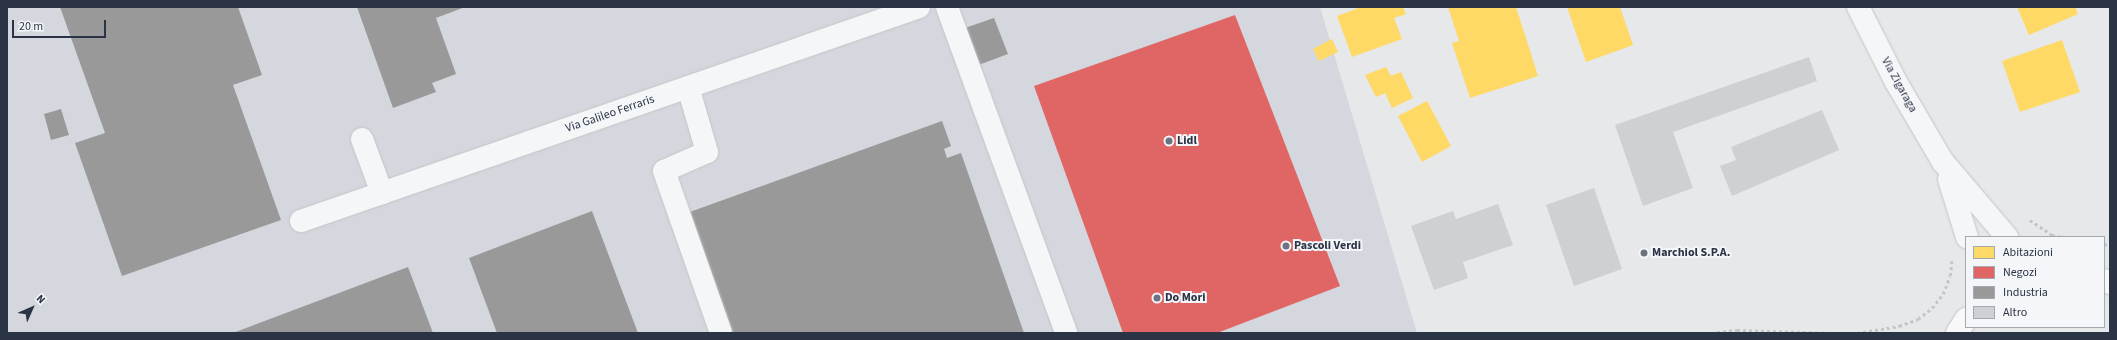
<!DOCTYPE html>
<style>
body{margin:0}
#map{position:relative;width:2117px;height:340px;overflow:hidden;background:#e6e8ea;font-family:"Source Sans 3",sans-serif}
div>[style]{position:absolute}
.built>*{inset:0;background:#d4d7dd}
.homes>*{inset:0;background:#ffd966}
.shops>*{inset:0;background:#e06666}
.industry>*{inset:0;background:#999}
.building>*{inset:0;background:#ced0d3}
.path>*{height:2.5px;margin-top:-1.25px;transform-origin:0;background:repeating-linear-gradient(90deg,#c5c6ca 0 3px,transparent 0 6px)}
.roads{filter:drop-shadow(0 0 1px #c4c6c8) drop-shadow(0 0 1px #c4c6c8)}
.minor>*{height:22px;margin:-11px;padding:0 11px;transform-origin:11px;border-radius:11px;background:#f5f6f7}
.major>*{height:22px;margin:-11px;padding:0 11px;transform-origin:11px;border-radius:11px;background:#f8f8f8}
.dots>*{width:11px;height:11px;translate:-50% -50%;box-sizing:border-box;border:2px solid #f4f6f9;border-radius:50%}
span{translate:-50% -50%;white-space:nowrap;text-align:center;line-height:1.15;-webkit-text-stroke:4px #f4f6f9;paint-order:stroke}
.street-label{font-size:12px;color:#2b3445}
.poi-label{font-size:12px;color:#2b3445;font-weight:700}
.left{translate:0 -50%;text-align:left}
.frame{position:absolute;inset:0;border:8px solid #2b3445;pointer-events:none}
.legend{position:absolute;left:1965px;top:236px;width:140px;height:92px;box-sizing:border-box;background:#f4f6f9;border:1px solid #a4a8b1;margin:0;padding:5px 7px;list-style:none;font-size:12px;color:#2b3445}
.legend li{display:flex;align-items:center;gap:8px;height:20px}
.legend b{width:20px;border:1px solid #a4a8b1}
.north{position:absolute;left:12px;top:288px;width:40px;height:40px;-webkit-text-stroke:3px #f4f6f9;paint-order:stroke;rotate:45deg;font-size:11px;font-weight:700;line-height:16px;text-align:center;color:#2b3445}
.north::after{content:'';display:block;margin:auto;width:14px;height:18px;background:#2b3445;clip-path:polygon(50% 0,100% 100%,50% 72%,0 100%)}
.scale{position:absolute;left:12px;top:20px;width:94px;height:18px;box-sizing:border-box;border:2px solid #2b3445;border-top:0;padding-left:5px;font-size:12px;line-height:14px;white-space:nowrap;color:#2b3445;-webkit-text-stroke:3px #f4f6f9;paint-order:stroke}
</style>
<div id="map">
<div class="built">
<i style="clip-path:polygon(7px 7px,1320px 7px,1417px 333px,7px 333px)"></i>
</div>
<div class="homes">
<i style="clip-path:polygon(1361px 7px,1403px 7px,1406px 14px,1394px 18px,1402px 39px,1352px 57px,1337px 16px)"></i>
<i style="clip-path:polygon(1448px 7px,1516px 7px,1538px 76px,1470px 98px,1452px 43px,1459px 41px)"></i>
<i style="clip-path:polygon(1567px 7px,1620px 7px,1633px 45px,1586px 62px)"></i>
<i style="clip-path:polygon(2017px 7px,2075px 7px,2078px 14px,2029px 35px)"></i>
<i style="clip-path:polygon(1332px 39px,1338px 52px,1319px 61px,1313px 49px)"></i>
<i style="clip-path:polygon(2062px 40px,2080px 92px,2020px 112px,2002px 61px)"></i>
<i style="clip-path:polygon(1386px 67px,1391px 76px,1401px 72px,1413px 98px,1392px 108px,1385px 93px,1376px 97px,1365px 75px)"></i>
<i style="clip-path:polygon(1427px 101px,1451px 146px,1422px 162px,1398px 116px)"></i>
</div>
<div class="shops">
<i style="clip-path:polygon(1235px 15px,1340px 286px,1217px 333px,1123px 333px,1034px 86px)"></i>
</div>
<div class="industry">
<i style="clip-path:polygon(60px 7px,238px 7px,262px 75px,233px 85px,281px 220px,122px 276px,75px 143px,105px 133px)"></i>
<i style="clip-path:polygon(357px 7px,465px 7px,436px 18px,456px 74px,432px 83px,436px 92px,393px 108px)"></i>
<i style="clip-path:polygon(994px 18px,1008px 54px,973px 67px,959px 30px)"></i>
<i style="clip-path:polygon(61px 109px,69px 135px,51px 140px,44px 114px)"></i>
<i style="clip-path:polygon(942px 121px,951px 146px,944px 149px,947px 158px,961px 153px,1024px 333px,729px 333px,687px 213px)"></i>
<i style="clip-path:polygon(592px 211px,638px 333px,497px 333px,469px 258px)"></i>
<i style="clip-path:polygon(408px 267px,433px 333px,233px 333px)"></i>
</div>
<div class="building">
<i style="clip-path:polygon(1809px 57px,1817px 81px,1673px 132px,1693px 188px,1643px 206px,1615px 125px)"></i>
<i style="clip-path:polygon(1822px 110px,1839px 150px,1732px 196px,1720px 166px,1736px 160px,1731px 147px)"></i>
<i style="clip-path:polygon(1594px 188px,1622px 269px,1574px 286px,1546px 205px)"></i>
<i style="clip-path:polygon(1498px 204px,1513px 245px,1463px 262px,1468px 278px,1434px 290px,1411px 226px,1453px 211px,1456px 219px)"></i>
</div>
<div class="path">
<i style="left:2030px;top:220px;width:27px;rotate:34deg"></i>
<i style="left:2052px;top:235px;width:11px;rotate:10deg"></i>
<i style="left:2104px;top:244px;width:6px;rotate:9deg"></i>
<i style="left:1711px;top:333px;width:26px;rotate:-7deg"></i>
<i style="left:1737px;top:330px;width:95px;rotate:1.8deg"></i>
<i style="left:1857px;top:333px;width:43px;rotate:-9.5deg"></i>
<i style="left:1899px;top:326px;width:20px;rotate:-20deg"></i>
<i style="left:1918px;top:319px;width:18px;rotate:-38deg"></i>
<i style="left:1932px;top:308px;width:18px;rotate:-52deg"></i>
<i style="left:1943px;top:294px;width:19px;rotate:-69deg"></i>
<i style="left:1950px;top:276px;width:16px;rotate:-83deg"></i>
</div>
<div class="roads">
<div class="minor">
<i style="left:947px;top:7px;width:347px;rotate:69.9deg"></i>
<i style="left:1858px;top:7px;width:84px;rotate:63.1deg"></i>
<i style="left:1896px;top:82px;width:93px;rotate:59.6deg"></i>
<i style="left:1943px;top:162px;width:99px;rotate:49.5deg"></i>
<i style="left:688px;top:87px;width:68px;rotate:73.7deg"></i>
<i style="left:707px;top:152px;width:47px;rotate:156.2deg"></i>
<i style="left:664px;top:171px;width:172px;rotate:70.6deg"></i>
<i style="left:362px;top:139px;width:58px;rotate:69.7deg"></i>
<i style="left:1949px;top:179px;width:61px;rotate:72.8deg"></i>
<i style="left:301px;top:221px;width:654px;rotate:-19.1deg"></i>
</div>
<div class="major">
<i style="left:2104px;top:280px;width:7px;rotate:27deg"></i>
<i style="left:1957px;top:333px;width:17px;rotate:-57deg"></i>
</div>
</div>
<div class="dots">
<i style="left:1169px;top:141px;background:#6c737f"></i>
<i style="left:1286px;top:246px;background:#6c737f"></i>
<i style="left:1644px;top:253px;background:#6c737f"></i>
<i style="left:1157px;top:298px;background:#6c737f"></i>
</div>
<div class="street-label">
<span style="left:1899px;top:85px;rotate:61deg">Via Zigaraga</span>
<span style="left:610px;top:114px;rotate:-19deg">Via Galileo Ferraris</span>
</div>
<div class="poi-label">
<span class="left" style="left:1177px;top:141px">Lidl</span>
<span class="left" style="left:1294px;top:246px">Pascoli Verdi</span>
<span class="left" style="left:1652px;top:253px">Marchiol S.P.A.</span>
<span class="left" style="left:1165px;top:298px">Do Mori</span>
</div>
<div class="frame"></div>
<ul class="legend">
<li><b style="height:11px;background:#ffd966"></b>Abitazioni</li>
<li><b style="height:11px;background:#e06666"></b>Negozi</li>
<li><b style="height:11px;background:#999"></b>Industria</li>
<li><b style="height:11px;background:#ced0d3"></b>Altro</li>
</ul>
<div class="north">N</div>
<div class="scale">20 m</div>
</div>
